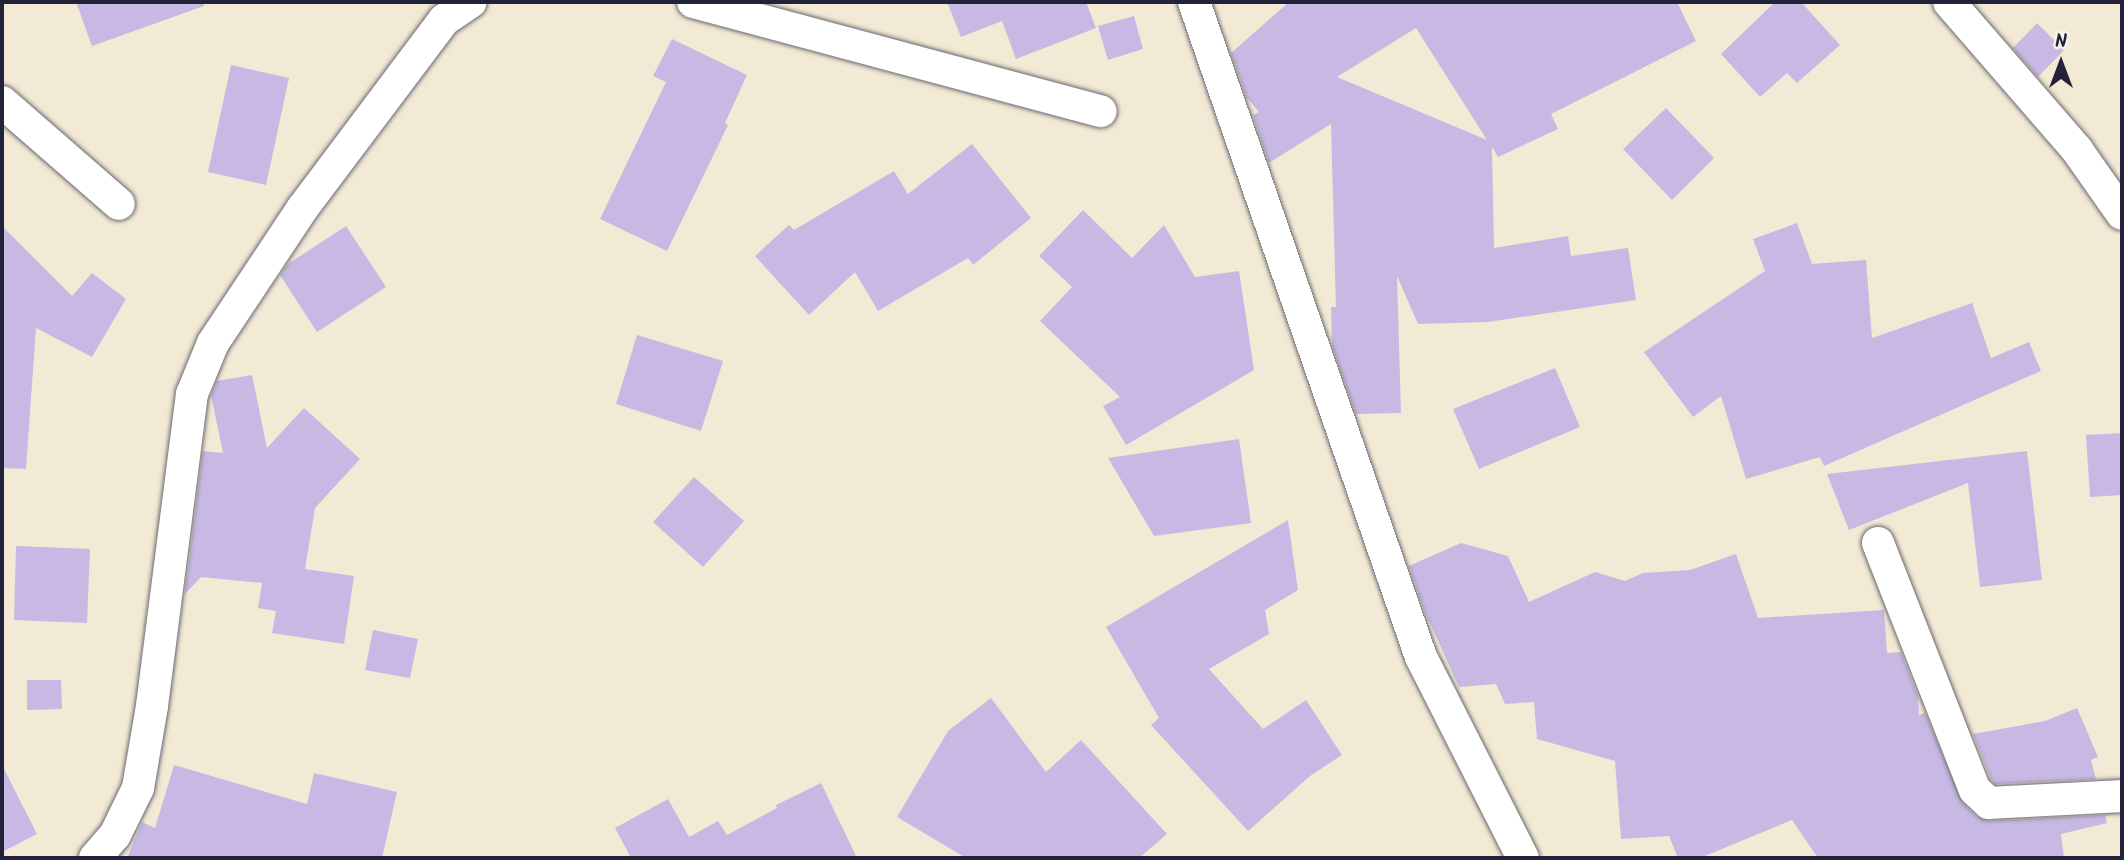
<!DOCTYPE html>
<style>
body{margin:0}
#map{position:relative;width:2124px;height:860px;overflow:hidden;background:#f2ead4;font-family:Kalam,sans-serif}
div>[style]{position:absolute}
.building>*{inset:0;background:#c7b9e4}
.roads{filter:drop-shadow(0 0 2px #6b6871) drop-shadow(0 0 2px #6b6871)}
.street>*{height:32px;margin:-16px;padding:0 16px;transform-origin:16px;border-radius:16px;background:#fff}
span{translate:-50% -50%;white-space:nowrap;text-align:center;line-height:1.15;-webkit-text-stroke:5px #f7f3e8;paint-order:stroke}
.frame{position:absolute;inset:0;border:4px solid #22223b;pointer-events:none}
.north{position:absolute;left:2026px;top:28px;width:70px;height:70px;-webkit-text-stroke:5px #f7f3e8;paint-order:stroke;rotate:0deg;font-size:19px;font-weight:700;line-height:28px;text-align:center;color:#22223b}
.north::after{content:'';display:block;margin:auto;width:24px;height:32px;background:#22223b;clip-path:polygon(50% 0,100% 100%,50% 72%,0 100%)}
</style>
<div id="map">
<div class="building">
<i style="clip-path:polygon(76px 2px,204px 2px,204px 6px,92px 46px)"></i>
<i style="clip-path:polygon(947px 2px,1086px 2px,1096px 28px,1016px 59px,1002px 21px,961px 37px)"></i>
<i style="clip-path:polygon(evenodd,1289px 2px,1677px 2px,1696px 41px,1551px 114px,1558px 129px,1498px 157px,1492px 147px,1494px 248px,1568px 236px,1571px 256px,1628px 248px,1636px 300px,1488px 322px,1418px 324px,1397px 276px,1401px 413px,1356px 414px,1332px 345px,1331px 307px,1336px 307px,1331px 124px,1269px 163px,1253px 115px,1259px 112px,1247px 98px,1231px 53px,1289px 2px,1416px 28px,1487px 140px,1337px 77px,1416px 28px)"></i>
<i style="clip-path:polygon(1775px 2px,1801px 2px,1840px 45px,1797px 83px,1787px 73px,1760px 97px,1721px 54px)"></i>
<i style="clip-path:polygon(1134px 16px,1143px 49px,1108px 60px,1098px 26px)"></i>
<i style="clip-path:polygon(2037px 23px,2064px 50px,2038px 77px,2013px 48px)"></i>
<i style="clip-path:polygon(672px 39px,747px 75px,725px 123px,728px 125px,667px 251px,600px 219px,666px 82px,653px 76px)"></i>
<i style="clip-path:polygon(231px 65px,289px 78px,266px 185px,208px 172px)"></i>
<i style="clip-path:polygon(1666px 108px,1714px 158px,1672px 200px,1623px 149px)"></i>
<i style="clip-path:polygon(972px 144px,1031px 218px,973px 265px,968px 258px,878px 311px,855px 272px,809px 315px,755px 256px,789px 225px,794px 230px,894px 171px,908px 194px)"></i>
<i style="clip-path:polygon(1083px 210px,1132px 258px,1164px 225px,1195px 277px,1239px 271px,1254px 370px,1126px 445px,1103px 406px,1120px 397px,1040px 321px,1072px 287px,1039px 256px)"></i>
<i style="clip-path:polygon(1797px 223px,1812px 264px,1866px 260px,1872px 338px,1972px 303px,1991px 358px,2029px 342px,2041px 371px,1824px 466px,1820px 457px,1746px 479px,1721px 396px,1693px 417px,1644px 352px,1765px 271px,1753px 239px)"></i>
<i style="clip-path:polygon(2px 226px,72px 296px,92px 273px,126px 299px,92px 357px,36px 328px,26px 469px,2px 468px)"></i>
<i style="clip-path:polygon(346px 226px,386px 287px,317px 332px,280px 275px,288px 264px)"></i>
<i style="clip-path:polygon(637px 335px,723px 361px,701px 431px,616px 404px)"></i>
<i style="clip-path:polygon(1555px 368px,1580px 427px,1479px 469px,1453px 409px)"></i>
<i style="clip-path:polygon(252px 375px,267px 448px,304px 408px,360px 459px,315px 508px,305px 569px,354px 576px,344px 644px,272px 633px,276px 611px,258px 608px,262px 583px,201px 577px,185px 594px,203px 451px,223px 453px,211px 395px,217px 381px)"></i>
<i style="clip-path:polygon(2122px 433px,2122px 495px,2090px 497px,2086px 435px)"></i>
<i style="clip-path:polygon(1239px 439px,1251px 523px,1154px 536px,1108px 458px)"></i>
<i style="clip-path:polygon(2027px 451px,2042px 580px,1980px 587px,1968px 483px,1849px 530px,1827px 474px)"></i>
<i style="clip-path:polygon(694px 477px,744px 521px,703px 567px,653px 522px)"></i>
<i style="clip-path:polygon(1288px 520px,1298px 590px,1265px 610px,1269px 634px,1209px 669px,1263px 729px,1306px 700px,1342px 755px,1310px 776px,1248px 831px,1151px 725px,1159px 718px,1106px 627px)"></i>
<i style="clip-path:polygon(1461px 543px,1508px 556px,1529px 602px,1595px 572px,1625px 581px,1643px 573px,1690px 570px,1736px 554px,1758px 618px,1884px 610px,1887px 653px,1901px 652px,1918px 696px,1919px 715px,1925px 713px,1963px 803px,1977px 817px,1989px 821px,2105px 815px,2107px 823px,2061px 834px,2064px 858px,1818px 858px,1792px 820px,1700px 858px,1678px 858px,1669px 836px,1621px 839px,1615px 761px,1537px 739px,1534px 702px,1505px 704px,1496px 684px,1459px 687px,1425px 612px,1409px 566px)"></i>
<i style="clip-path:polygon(16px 546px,90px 549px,87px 623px,14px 620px)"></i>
<i style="clip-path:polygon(373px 630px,418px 639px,410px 678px,365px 670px)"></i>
<i style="clip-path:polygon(27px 680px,61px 680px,62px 709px,27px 710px)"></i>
<i style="clip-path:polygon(991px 698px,1046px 772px,1081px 740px,1167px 834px,1139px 858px,966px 858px,897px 817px,948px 731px)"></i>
<i style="clip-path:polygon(2077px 708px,2098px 757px,2091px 760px,2096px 779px,1996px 784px,1991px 779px,1973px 734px,2045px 721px)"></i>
<i style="clip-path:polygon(2px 765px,37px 834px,2px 852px)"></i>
<i style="clip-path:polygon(174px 765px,307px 804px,314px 773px,397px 792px,382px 858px,127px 858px,142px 822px,155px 828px)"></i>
<i style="clip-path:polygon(821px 783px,857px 858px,631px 858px,615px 828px,668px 799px,689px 837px,718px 821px,727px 835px,777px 808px,776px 805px)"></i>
</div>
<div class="roads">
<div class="street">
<i style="left:693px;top:2px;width:422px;rotate:15deg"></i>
<i style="left:1194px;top:2px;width:693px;rotate:70.89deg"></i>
<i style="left:1421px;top:657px;width:225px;rotate:63.1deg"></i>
<i style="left:1949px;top:2px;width:196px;rotate:49.1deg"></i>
<i style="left:2077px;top:150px;width:78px;rotate:54.9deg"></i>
<i style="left:2px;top:102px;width:155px;rotate:41.1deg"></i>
<i style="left:1878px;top:543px;width:265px;rotate:68.6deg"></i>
<i style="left:1975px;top:790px;width:19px;rotate:43deg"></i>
<i style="left:1989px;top:803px;width:133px;rotate:-3deg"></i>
<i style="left:95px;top:858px;width:30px;rotate:-49deg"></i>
<i style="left:115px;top:835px;width:52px;rotate:-63.9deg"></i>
<i style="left:138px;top:788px;width:83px;rotate:-80.3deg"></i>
<i style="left:152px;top:706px;width:315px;rotate:-82.7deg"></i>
<i style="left:192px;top:394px;width:55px;rotate:-67.6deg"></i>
<i style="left:213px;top:343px;width:161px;rotate:-56.4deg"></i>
<i style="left:302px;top:209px;width:236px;rotate:-53.1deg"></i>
<i style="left:444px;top:20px;width:32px;rotate:-34deg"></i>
</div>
</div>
<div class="frame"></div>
<div class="north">N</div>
</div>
